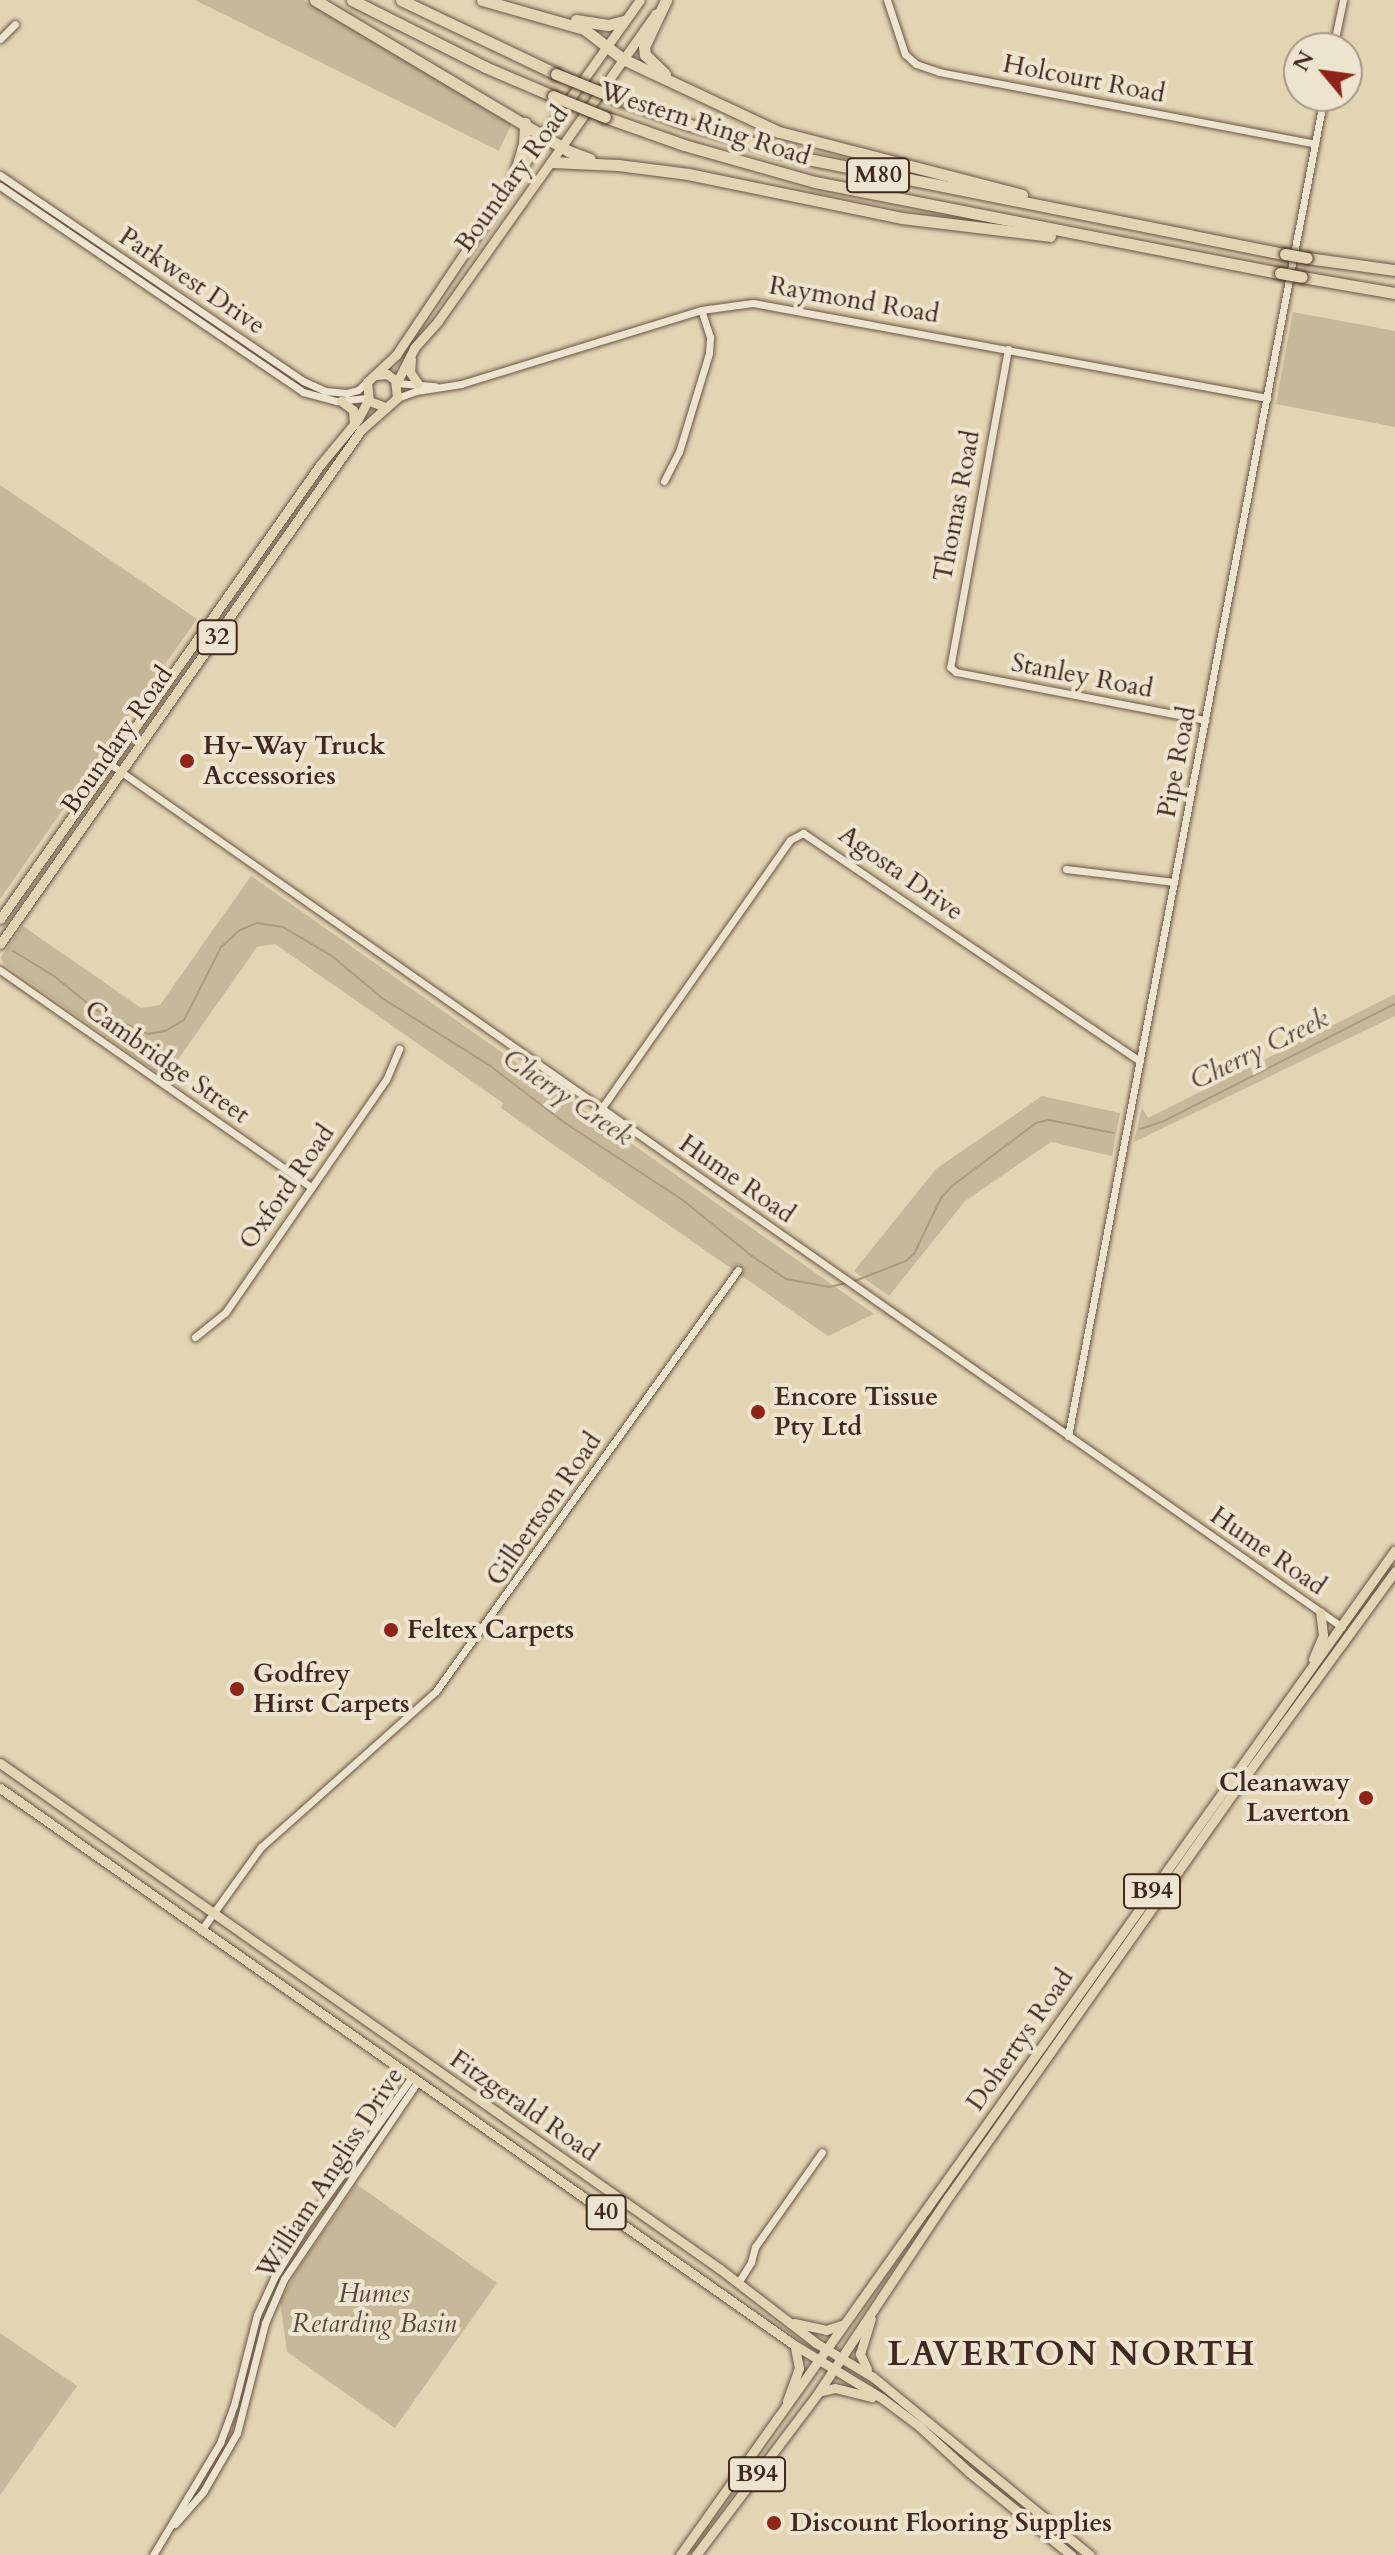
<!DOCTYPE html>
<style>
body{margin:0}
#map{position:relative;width:1395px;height:2555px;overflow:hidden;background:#e2d5b4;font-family:Cardo,serif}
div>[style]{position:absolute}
.green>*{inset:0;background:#c6b89a}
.stream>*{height:2px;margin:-1px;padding:0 1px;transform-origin:1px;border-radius:1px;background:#aa9b81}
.roads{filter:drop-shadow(0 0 2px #675544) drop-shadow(0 0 2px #675544)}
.minor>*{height:7px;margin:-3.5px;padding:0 3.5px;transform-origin:3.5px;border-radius:3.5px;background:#ece4ce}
.major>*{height:9px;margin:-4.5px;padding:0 4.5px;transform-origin:4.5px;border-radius:4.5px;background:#e2d5b4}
.highway>*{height:11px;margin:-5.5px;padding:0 5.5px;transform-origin:5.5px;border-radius:5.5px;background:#e2d5b4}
.bridges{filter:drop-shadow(0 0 2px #3e2a1e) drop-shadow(0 0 2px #3e2a1e)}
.highway-bridge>*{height:11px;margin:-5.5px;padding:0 5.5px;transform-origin:5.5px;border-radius:5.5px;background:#e2d5b4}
.dots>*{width:22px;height:22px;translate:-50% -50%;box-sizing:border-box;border:4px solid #ece4ce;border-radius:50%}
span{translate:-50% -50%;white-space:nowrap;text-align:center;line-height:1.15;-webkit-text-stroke:8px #ece4ce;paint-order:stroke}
.shield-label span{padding:2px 6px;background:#ece4ce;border:2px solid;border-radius:6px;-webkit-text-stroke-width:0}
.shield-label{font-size:24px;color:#3e2a1e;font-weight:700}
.street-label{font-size:26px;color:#3e2a1e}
.poi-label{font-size:26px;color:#3e2a1e;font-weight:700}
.left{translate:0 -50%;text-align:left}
.right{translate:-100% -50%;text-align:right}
.park-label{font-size:26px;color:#594637;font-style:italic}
.water-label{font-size:28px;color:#594637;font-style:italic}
.district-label{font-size:34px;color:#3e2a1e;font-weight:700;letter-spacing:2px}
.north{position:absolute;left:1283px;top:32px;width:80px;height:80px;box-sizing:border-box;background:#ece4ce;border:2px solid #a69a88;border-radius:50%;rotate:299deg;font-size:22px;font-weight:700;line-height:32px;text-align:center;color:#3e2a1e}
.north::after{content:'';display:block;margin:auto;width:28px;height:36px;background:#8f2418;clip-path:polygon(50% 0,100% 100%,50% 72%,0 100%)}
</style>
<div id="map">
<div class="green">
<i style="clip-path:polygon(195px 0,303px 0,512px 123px,499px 151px)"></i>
<i style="clip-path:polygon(1293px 312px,1395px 331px,1395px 427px,1276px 404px)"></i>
<i style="clip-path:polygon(0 485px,197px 619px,0 899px)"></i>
<i style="clip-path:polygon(251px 876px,874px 1314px,828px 1336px,501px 1108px,503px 1103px,275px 944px,257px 947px,165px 1078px,3px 963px,1px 957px,23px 926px,141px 1008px,160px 1005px)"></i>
<i style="clip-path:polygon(1395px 994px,1395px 1016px,1134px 1142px,1142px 1108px,1148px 1118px)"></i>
<i style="clip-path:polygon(1042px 1096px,1120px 1113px,1112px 1156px,1051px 1142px,965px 1201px,889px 1296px,854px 1271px,936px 1169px)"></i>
<i style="clip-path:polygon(356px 2184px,497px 2283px,395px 2428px,287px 2352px,280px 2301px,298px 2269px)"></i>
<i style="clip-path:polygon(0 2333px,77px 2386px,0 2495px)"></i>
</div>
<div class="stream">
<i style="left:13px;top:951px;width:48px;rotate:31.4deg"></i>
<i style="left:54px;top:976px;width:54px;rotate:39deg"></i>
<i style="left:96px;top:1010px;width:57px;rotate:24.8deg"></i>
<i style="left:148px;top:1034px;width:17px;rotate:-10deg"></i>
<i style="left:165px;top:1031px;width:22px;rotate:-30deg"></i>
<i style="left:184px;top:1020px;width:82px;rotate:-63.1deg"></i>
<i style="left:221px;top:947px;width:25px;rotate:-42deg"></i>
<i style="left:240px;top:930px;width:18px;rotate:-22deg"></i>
<i style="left:257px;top:923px;width:26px;rotate:9deg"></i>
<i style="left:283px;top:927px;width:57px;rotate:30.6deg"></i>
<i style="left:332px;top:956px;width:65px;rotate:40deg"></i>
<i style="left:382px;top:998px;width:126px;rotate:32.1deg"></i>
<i style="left:489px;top:1065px;width:96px;rotate:37.3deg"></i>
<i style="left:565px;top:1123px;width:142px;rotate:33.2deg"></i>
<i style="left:684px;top:1201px;width:87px;rotate:39deg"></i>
<i style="left:752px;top:1256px;width:41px;rotate:34.1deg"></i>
<i style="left:786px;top:1279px;width:44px;rotate:10.5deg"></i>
<i style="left:829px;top:1287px;width:17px;rotate:-13deg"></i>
<i style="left:1140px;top:1129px;width:23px;rotate:-18deg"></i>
<i style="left:1162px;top:1122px;width:261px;rotate:-26.9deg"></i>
<i style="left:852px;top:1282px;width:58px;rotate:-21.3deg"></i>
<i style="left:906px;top:1261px;width:11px;rotate:-41deg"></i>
<i style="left:914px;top:1254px;width:62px;rotate:-64.3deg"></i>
<i style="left:941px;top:1198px;width:16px;rotate:-47deg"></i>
<i style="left:952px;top:1186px;width:105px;rotate:-36.9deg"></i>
<i style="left:1036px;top:1123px;width:13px;rotate:-13deg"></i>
<i style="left:1049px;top:1120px;width:66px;rotate:11.3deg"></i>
</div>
<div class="roads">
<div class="minor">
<i style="left:887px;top:0;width:57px;rotate:71.6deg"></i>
<i style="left:905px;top:54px;width:15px;rotate:42deg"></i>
<i style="left:916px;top:64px;width:24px;rotate:19deg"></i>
<i style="left:939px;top:72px;width:383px;rotate:10.8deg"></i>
<i style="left:0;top:39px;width:21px;rotate:-45deg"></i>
<i style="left:1333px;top:48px;width:49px;rotate:-78.2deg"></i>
<i style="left:0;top:175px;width:366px;rotate:34.2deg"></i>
<i style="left:303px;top:381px;width:24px;rotate:24deg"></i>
<i style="left:325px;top:391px;width:22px;rotate:5deg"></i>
<i style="left:347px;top:393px;width:11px;rotate:-15deg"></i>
<i style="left:358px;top:390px;width:12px;rotate:-42deg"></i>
<i style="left:0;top:186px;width:366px;rotate:34.2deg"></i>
<i style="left:303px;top:392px;width:35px;rotate:15deg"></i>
<i style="left:337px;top:401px;width:30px;rotate:-6deg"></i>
<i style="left:1008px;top:349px;width:323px;rotate:100.3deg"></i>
<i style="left:950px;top:667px;width:8px;rotate:40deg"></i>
<i style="left:956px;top:672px;width:254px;rotate:10.9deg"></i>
<i style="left:397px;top:383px;width:38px;rotate:5deg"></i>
<i style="left:397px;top:398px;width:20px;rotate:-20deg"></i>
<i style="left:416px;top:391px;width:46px;rotate:-8.8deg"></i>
<i style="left:461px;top:384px;width:251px;rotate:-17.1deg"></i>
<i style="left:701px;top:310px;width:52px;rotate:-7.7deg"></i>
<i style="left:753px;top:303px;width:523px;rotate:10.47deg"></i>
<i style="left:664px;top:481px;width:33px;rotate:-63deg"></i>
<i style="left:679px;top:452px;width:103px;rotate:-73.1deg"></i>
<i style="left:709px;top:353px;width:16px;rotate:-86deg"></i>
<i style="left:710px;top:337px;width:28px;rotate:-108deg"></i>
<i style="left:110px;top:764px;width:1504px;rotate:35.01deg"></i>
<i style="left:1066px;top:869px;width:109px;rotate:6.9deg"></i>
<i style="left:0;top:970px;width:378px;rotate:34.9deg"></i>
<i style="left:601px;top:1109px;width:329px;rotate:-54.9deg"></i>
<i style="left:790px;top:840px;width:15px;rotate:-28deg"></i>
<i style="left:803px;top:833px;width:407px;rotate:34.1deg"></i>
<i style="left:195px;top:1337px;width:38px;rotate:-39deg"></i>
<i style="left:225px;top:1313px;width:283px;rotate:-55.4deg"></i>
<i style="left:386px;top:1080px;width:34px;rotate:-67deg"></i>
<i style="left:1068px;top:1436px;width:1364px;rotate:-79.18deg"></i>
<i style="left:202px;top:1929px;width:101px;rotate:-54.3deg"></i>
<i style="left:261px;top:1847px;width:234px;rotate:-41.7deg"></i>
<i style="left:436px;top:1691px;width:518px;rotate:-54.35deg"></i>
<i style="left:738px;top:2283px;width:25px;rotate:-58deg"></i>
<i style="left:751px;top:2262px;width:16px;rotate:-75deg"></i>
<i style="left:755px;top:2247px;width:116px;rotate:-54.8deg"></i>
<i style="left:175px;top:2524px;width:43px;rotate:-48.8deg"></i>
<i style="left:203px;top:2492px;width:68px;rotate:-60deg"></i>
<i style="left:237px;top:2433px;width:114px;rotate:-75.7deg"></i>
<i style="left:265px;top:2323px;width:48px;rotate:-66.6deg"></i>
<i style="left:284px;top:2279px;width:239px;rotate:-55.9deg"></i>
<i style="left:153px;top:2555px;width:131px;rotate:-59.1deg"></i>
<i style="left:220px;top:2443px;width:40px;rotate:-69.8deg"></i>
<i style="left:234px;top:2405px;width:93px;rotate:-75.7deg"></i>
<i style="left:257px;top:2315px;width:41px;rotate:-65.3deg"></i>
<i style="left:274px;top:2278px;width:62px;rotate:-58.9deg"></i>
<i style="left:306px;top:2225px;width:182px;rotate:-54.4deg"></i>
</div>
<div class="major">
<i style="left:411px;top:359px;width:13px;rotate:94deg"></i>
<i style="left:410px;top:372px;width:14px;rotate:56deg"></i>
<i style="left:397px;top:382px;width:38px;rotate:-63deg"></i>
<i style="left:414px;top:348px;width:36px;rotate:-48deg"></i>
<i style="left:438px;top:321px;width:377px;rotate:-54.7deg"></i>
<i style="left:341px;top:401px;width:15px;rotate:37deg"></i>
<i style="left:353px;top:410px;width:14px;rotate:86deg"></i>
<i style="left:385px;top:407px;width:17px;rotate:-159deg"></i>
<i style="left:369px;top:401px;width:19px;rotate:-96deg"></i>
<i style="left:367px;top:382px;width:40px;rotate:-43deg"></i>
<i style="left:396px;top:355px;width:257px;rotate:-56.1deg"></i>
<i style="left:539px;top:142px;width:174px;rotate:-54.6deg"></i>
<i style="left:0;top:919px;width:555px;rotate:-54.82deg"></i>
<i style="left:320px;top:465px;width:60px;rotate:-50.4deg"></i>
<i style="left:358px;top:419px;width:21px;rotate:-62deg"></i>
<i style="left:0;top:944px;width:628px;rotate:-54.92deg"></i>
<i style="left:361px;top:430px;width:48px;rotate:-41.6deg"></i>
<i style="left:397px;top:398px;width:18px;rotate:-96deg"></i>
<i style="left:395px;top:380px;width:10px;rotate:-143deg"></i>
<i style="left:387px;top:374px;width:10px;rotate:174deg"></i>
<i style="left:1313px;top:1659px;width:26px;rotate:-67deg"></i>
<i style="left:1323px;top:1635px;width:23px;rotate:-97deg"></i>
<i style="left:0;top:1763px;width:880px;rotate:35.1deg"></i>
<i style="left:720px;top:2269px;width:121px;rotate:37.6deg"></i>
<i style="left:816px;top:2343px;width:66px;rotate:30.8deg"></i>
<i style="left:873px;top:2377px;width:281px;rotate:39.4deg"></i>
<i style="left:0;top:1788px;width:968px;rotate:35.04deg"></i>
<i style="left:793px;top:2344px;width:105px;rotate:31.4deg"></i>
<i style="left:883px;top:2399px;width:45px;rotate:36.9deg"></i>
<i style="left:919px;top:2426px;width:68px;rotate:42.6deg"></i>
<i style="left:969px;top:2472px;width:132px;rotate:39.1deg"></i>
<i style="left:794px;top:2323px;width:33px;rotate:12deg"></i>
<i style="left:826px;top:2330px;width:16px;rotate:-18deg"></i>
<i style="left:867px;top:2369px;width:17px;rotate:-115deg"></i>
<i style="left:860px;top:2354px;width:37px;rotate:-73deg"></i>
<i style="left:821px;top:2391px;width:14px;rotate:-12deg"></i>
<i style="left:835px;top:2388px;width:38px;rotate:14deg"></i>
<i style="left:787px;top:2401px;width:35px;rotate:-70deg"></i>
<i style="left:799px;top:2368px;width:21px;rotate:-101deg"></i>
<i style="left:680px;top:2555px;width:1233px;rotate:-54.57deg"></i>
<i style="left:696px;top:2555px;width:203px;rotate:-53deg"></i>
<i style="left:818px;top:2393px;width:237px;rotate:-56.4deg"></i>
<i style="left:949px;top:2196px;width:481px;rotate:-54.8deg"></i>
<i style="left:1226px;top:1803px;width:287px;rotate:-53.9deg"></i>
</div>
<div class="highway">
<i style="left:315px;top:0;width:295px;rotate:30.8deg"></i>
<i style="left:568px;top:151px;width:23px;rotate:20deg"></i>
<i style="left:352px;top:0;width:149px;rotate:26.7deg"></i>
<i style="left:485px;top:67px;width:74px;rotate:23.1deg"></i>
<i style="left:401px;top:0;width:172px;rotate:25.5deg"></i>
<i style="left:482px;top:0;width:106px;rotate:15.9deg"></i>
<i style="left:584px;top:29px;width:49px;rotate:37.6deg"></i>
<i style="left:623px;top:59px;width:172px;rotate:25.1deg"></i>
<i style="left:779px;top:132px;width:251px;rotate:14.5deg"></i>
<i style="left:576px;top:20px;width:32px;rotate:9deg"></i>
<i style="left:608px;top:25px;width:16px;rotate:-14deg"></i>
<i style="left:665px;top:74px;width:28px;rotate:-136deg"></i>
<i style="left:645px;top:55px;width:8px;rotate:-97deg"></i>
<i style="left:644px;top:47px;width:52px;rotate:-64.9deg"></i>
<i style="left:618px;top:99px;width:77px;rotate:19.9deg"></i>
<i style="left:690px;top:125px;width:128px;rotate:15.9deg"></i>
<i style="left:813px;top:160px;width:481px;rotate:11.3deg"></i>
<i style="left:605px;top:117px;width:84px;rotate:19.5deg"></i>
<i style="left:684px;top:145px;width:136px;rotate:15.8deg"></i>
<i style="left:815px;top:182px;width:474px;rotate:11.1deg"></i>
<i style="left:552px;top:162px;width:66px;rotate:2.6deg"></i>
<i style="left:618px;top:165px;width:71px;rotate:7.3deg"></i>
<i style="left:688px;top:174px;width:218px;rotate:11.6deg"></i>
<i style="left:902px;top:218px;width:149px;rotate:6.9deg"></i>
<i style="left:513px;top:180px;width:38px;rotate:-73deg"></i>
<i style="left:524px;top:144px;width:21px;rotate:-87deg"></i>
<i style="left:1307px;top:258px;width:89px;rotate:7.8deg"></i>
<i style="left:1302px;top:277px;width:94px;rotate:9.8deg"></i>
</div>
</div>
<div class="bridges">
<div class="highway-bridge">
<i style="left:556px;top:74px;width:67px;rotate:22deg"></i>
<i style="left:553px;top:96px;width:56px;rotate:22deg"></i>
<i style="left:1285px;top:254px;width:22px;rotate:10deg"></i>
<i style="left:1280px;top:273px;width:22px;rotate:10deg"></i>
</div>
</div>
<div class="dots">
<i style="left:187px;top:761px;background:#8f2418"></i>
<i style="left:758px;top:1412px;background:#8f2418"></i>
<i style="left:391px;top:1630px;background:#8f2418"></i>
<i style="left:237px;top:1689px;background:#8f2418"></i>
<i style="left:1366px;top:1798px;background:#8f2418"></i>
<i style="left:774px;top:2523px;background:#8f2418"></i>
</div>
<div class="shield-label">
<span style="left:878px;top:175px">M80</span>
<span style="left:217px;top:637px">32</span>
<span style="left:1152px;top:1891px">B94</span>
<span style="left:606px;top:2212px">40</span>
<span style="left:757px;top:2474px">B94</span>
</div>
<div class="street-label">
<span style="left:1084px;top:79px;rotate:11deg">Holcourt Road</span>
<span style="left:705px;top:124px;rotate:18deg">Western Ring Road</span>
<span style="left:512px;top:179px;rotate:-54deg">Boundary Road</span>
<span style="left:192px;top:281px;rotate:34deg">Parkwest Drive</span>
<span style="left:854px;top:300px;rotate:10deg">Raymond Road</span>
<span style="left:957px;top:506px;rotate:-79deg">Thomas Road</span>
<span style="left:1082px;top:676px;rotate:11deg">Stanley Road</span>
<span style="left:117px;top:740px;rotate:-55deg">Boundary Road</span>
<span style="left:1177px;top:762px;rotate:-79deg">Pipe Road</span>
<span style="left:901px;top:873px;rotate:35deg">Agosta Drive</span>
<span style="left:167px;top:1062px;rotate:35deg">Cambridge Street</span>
<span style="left:737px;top:1179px;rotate:35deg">Hume Road</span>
<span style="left:287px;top:1187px;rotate:-55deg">Oxford Road</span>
<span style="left:544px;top:1509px;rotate:-55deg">Gilbertson Road</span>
<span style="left:1268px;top:1551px;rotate:35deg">Hume Road</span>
<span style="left:1020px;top:2040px;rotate:-55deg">Dohertys Road</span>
<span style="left:524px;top:2106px;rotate:35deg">Fitzgerald Road</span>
<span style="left:330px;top:2173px;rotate:-57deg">William Angliss Drive</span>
</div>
<div class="poi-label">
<span class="left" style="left:203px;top:761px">Hy-Way Truck<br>Accessories</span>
<span class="left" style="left:774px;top:1412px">Encore Tissue<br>Pty Ltd</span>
<span class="left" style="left:407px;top:1630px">Feltex Carpets</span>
<span class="left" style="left:253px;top:1689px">Godfrey<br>Hirst Carpets</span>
<span class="right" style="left:1350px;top:1798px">Cleanaway<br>Laverton</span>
<span class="left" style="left:790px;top:2523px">Discount Flooring Supplies</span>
</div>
<div class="park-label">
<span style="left:374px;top:2309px">Humes<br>Retarding Basin</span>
</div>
<div class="water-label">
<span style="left:1259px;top:1049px;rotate:-26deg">Cherry Creek</span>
<span style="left:568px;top:1097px;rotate:34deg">Cherry Creek</span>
</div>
<div class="district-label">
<span style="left:1072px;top:2355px">LAVERTON NORTH</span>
</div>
<div class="north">N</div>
</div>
